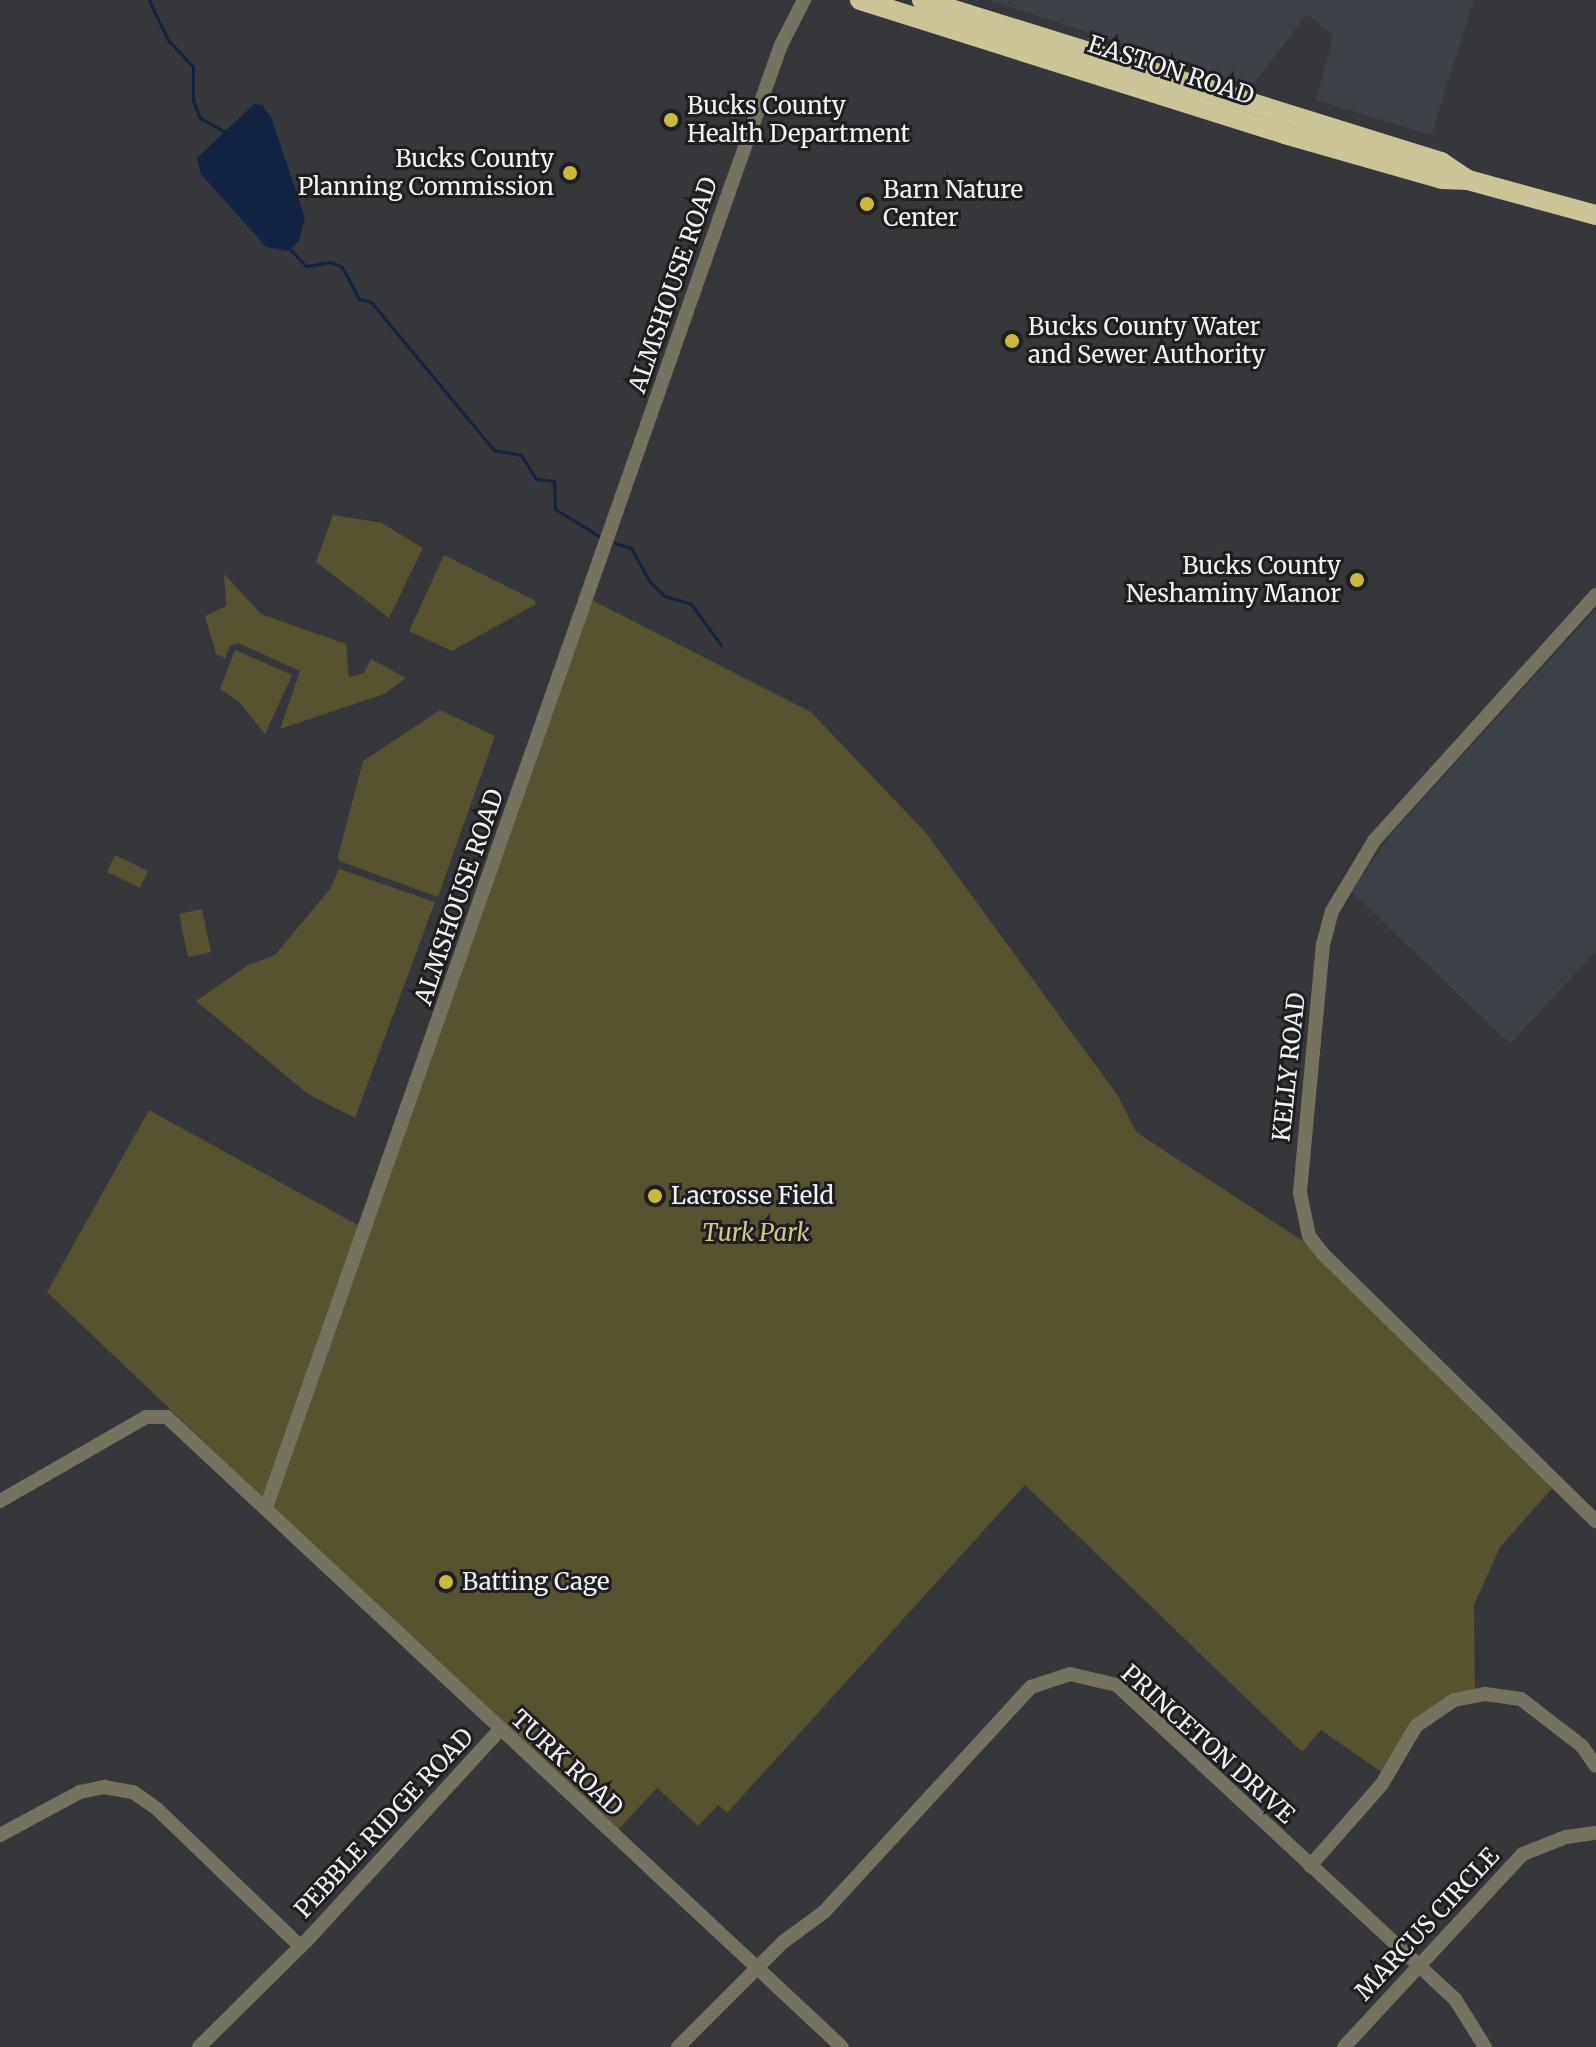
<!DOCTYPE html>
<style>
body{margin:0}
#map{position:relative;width:1596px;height:2047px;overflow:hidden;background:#35373a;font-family:Merriweather,serif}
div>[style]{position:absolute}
.built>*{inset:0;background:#3d4249}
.green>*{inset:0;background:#57522f}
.water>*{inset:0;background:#112542}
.stream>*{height:3px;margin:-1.5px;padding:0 1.5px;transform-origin:1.5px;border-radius:1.5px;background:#112542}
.minor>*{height:14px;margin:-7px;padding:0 7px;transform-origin:7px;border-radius:7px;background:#757360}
.highway>*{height:20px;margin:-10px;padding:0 10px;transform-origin:10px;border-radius:10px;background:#cac496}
.dots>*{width:22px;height:22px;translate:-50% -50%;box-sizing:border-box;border:4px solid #1e1e20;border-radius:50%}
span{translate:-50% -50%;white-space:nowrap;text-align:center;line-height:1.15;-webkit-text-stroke:6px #1e1e20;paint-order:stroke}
.street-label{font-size:24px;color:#f1f3f4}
.poi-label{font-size:24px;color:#f1f3f4}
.left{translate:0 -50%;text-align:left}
.right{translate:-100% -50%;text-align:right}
.park-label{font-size:24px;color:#d3c983;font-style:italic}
</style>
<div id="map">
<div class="built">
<i style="clip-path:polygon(989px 0,1474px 0,1431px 135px,1316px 100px,1333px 35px,1307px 14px,1252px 86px)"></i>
<i style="clip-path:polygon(1596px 609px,1596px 951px,1510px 1044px,1352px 892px,1390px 835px)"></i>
</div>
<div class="green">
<i style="clip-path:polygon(333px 515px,382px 523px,423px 548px,389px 618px,316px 562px)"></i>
<i style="clip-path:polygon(444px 555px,534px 600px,536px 604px,452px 651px,409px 631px)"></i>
<i style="clip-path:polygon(224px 574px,261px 614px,346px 644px,349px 677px,364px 673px,371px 659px,406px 678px,384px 694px,280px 729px,300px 671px,238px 643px,230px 646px,225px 658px,216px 654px,205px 616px,226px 606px)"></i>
<i style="clip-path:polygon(588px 598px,811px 712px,926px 833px,1118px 1096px,1136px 1132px,1323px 1254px,1558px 1482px,1500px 1547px,1474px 1605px,1475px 1695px,1432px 1711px,1387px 1776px,1321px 1730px,1302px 1752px,1025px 1485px,727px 1813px,718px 1805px,698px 1826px,657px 1788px,615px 1833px,47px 1292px,149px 1110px,365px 1229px)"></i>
<i style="clip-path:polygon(235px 650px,292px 675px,265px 734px,239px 702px,220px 689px)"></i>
<i style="clip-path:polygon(440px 710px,495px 736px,438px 897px,339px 861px,338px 856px,363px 761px)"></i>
<i style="clip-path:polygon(115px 855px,148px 871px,140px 888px,107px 872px)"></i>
<i style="clip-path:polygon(339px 869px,435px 902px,355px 1118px,308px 1094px,196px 1001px,248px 965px,275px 955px,330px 889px)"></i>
<i style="clip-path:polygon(202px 909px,211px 952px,188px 957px,179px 914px)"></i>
</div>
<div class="water">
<i style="clip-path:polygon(254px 104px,262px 105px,271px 117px,305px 218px,299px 241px,288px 251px,266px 247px,201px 174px,197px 158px)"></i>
</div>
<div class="stream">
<i style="left:149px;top:0;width:44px;rotate:64.6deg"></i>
<i style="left:168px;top:40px;width:37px;rotate:47deg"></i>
<i style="left:193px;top:67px;width:33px;rotate:90deg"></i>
<i style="left:193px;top:100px;width:19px;rotate:69deg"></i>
<i style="left:200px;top:118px;width:29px;rotate:29deg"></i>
<i style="left:288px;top:247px;width:26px;rotate:47deg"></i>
<i style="left:306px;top:266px;width:24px;rotate:-9deg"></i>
<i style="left:330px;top:262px;width:13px;rotate:23deg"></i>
<i style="left:342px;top:267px;width:36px;rotate:62deg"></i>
<i style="left:359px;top:299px;width:12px;rotate:14deg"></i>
<i style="left:371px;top:302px;width:192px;rotate:50.3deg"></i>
<i style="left:494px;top:450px;width:27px;rotate:10deg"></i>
<i style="left:521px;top:455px;width:28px;rotate:58deg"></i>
<i style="left:536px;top:479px;width:18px;rotate:6deg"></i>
<i style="left:554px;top:481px;width:28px;rotate:88deg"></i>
<i style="left:555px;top:509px;width:52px;rotate:31.5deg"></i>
<i style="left:615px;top:543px;width:17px;rotate:17deg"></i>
<i style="left:631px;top:548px;width:39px;rotate:61deg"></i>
<i style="left:650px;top:582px;width:21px;rotate:43deg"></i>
<i style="left:665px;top:596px;width:27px;rotate:17deg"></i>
<i style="left:691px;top:604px;width:51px;rotate:53.8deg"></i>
</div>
<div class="minor">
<i style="left:1596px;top:595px;width:331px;rotate:132.1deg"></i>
<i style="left:1374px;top:841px;width:82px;rotate:121deg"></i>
<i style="left:1332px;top:911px;width:34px;rotate:105deg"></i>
<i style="left:1323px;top:944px;width:250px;rotate:95.3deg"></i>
<i style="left:1300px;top:1193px;width:44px;rotate:78.2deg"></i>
<i style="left:1309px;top:1236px;width:23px;rotate:52deg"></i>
<i style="left:1323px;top:1254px;width:382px;rotate:44.4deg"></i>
<i style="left:0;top:1501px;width:168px;rotate:-29.9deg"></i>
<i style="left:146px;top:1417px;width:21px"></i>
<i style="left:167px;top:1417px;width:923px;rotate:43.03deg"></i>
<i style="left:267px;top:1505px;width:1413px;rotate:-70.62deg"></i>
<i style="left:736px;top:172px;width:135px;rotate:-70.5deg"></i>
<i style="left:781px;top:45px;width:51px;rotate:-62.9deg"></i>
<i style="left:0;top:1835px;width:91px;rotate:-28.3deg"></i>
<i style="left:80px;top:1792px;width:25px;rotate:-12deg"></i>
<i style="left:104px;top:1787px;width:29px;rotate:10deg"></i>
<i style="left:133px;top:1792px;width:29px;rotate:35deg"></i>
<i style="left:157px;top:1809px;width:198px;rotate:43.8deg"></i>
<i style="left:1310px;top:1866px;width:109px;rotate:-48.7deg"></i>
<i style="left:1382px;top:1784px;width:67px;rotate:-59.6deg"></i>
<i style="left:1416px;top:1726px;width:46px;rotate:-34.4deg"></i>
<i style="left:1454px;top:1700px;width:32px;rotate:-11deg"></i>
<i style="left:1485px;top:1694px;width:36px;rotate:8deg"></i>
<i style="left:1521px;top:1699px;width:77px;rotate:37.6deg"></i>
<i style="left:1582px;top:1746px;width:24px;rotate:55deg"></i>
<i style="left:199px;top:2047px;width:156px;rotate:-44.7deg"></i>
<i style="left:310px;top:1937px;width:281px;rotate:-47.5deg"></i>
<i style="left:678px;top:2047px;width:148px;rotate:-45deg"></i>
<i style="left:783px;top:1942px;width:51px;rotate:-36.2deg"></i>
<i style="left:824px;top:1912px;width:306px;rotate:-47.4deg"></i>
<i style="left:1031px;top:1687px;width:41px;rotate:-18.4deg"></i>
<i style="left:1070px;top:1674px;width:48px;rotate:13.2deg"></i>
<i style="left:1117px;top:1685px;width:461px;rotate:42.9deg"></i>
<i style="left:1455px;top:1999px;width:57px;rotate:58deg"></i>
<i style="left:1344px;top:2047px;width:263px;rotate:-47.2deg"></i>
<i style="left:1523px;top:1854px;width:46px;rotate:-21.6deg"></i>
<i style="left:1566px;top:1837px;width:30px;rotate:-8deg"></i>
</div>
<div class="highway">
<i style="left:860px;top:0;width:445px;rotate:17.5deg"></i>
<i style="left:1284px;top:134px;width:164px;rotate:15.9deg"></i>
<i style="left:1442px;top:179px;width:26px;rotate:2deg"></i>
<i style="left:1468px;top:180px;width:133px;rotate:15.3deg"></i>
<i style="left:922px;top:0;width:544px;rotate:17.34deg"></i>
<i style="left:1441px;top:162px;width:32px;rotate:34deg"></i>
</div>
<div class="dots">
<i style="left:671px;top:120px;background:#cbb939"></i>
<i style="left:570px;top:173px;background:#cbb939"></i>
<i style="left:867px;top:204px;background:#cbb939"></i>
<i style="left:1012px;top:341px;background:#cbb939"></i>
<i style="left:1357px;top:580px;background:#cbb939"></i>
<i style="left:655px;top:1196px;background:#cbb939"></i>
<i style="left:446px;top:1582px;background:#cbb939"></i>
</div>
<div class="street-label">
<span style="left:1171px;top:70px;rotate:18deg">EASTON ROAD</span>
<span style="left:673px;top:285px;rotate:-71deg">ALMSHOUSE ROAD</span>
<span style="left:459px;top:897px;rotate:-71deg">ALMSHOUSE ROAD</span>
<span style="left:1289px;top:1067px;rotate:-84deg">KELLY ROAD</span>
<span style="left:1208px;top:1744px;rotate:42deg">PRINCETON DRIVE</span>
<span style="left:567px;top:1763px;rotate:43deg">TURK ROAD</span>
<span style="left:384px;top:1823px;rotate:-47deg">PEBBLE RIDGE ROAD</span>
<span style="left:1427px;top:1924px;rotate:-47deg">MARCUS CIRCLE</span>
</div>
<div class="poi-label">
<span class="left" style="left:687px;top:120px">Bucks County<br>Health Department</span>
<span class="right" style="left:554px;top:173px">Bucks County<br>Planning Commission</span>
<span class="left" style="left:883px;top:204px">Barn Nature<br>Center</span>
<span class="left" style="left:1028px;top:341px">Bucks County Water<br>and Sewer Authority</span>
<span class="right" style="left:1341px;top:580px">Bucks County<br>Neshaminy Manor</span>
<span class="left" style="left:671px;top:1196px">Lacrosse Field</span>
<span class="left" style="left:462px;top:1582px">Batting Cage</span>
</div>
<div class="park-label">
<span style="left:756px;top:1233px">Turk Park</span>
</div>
</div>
